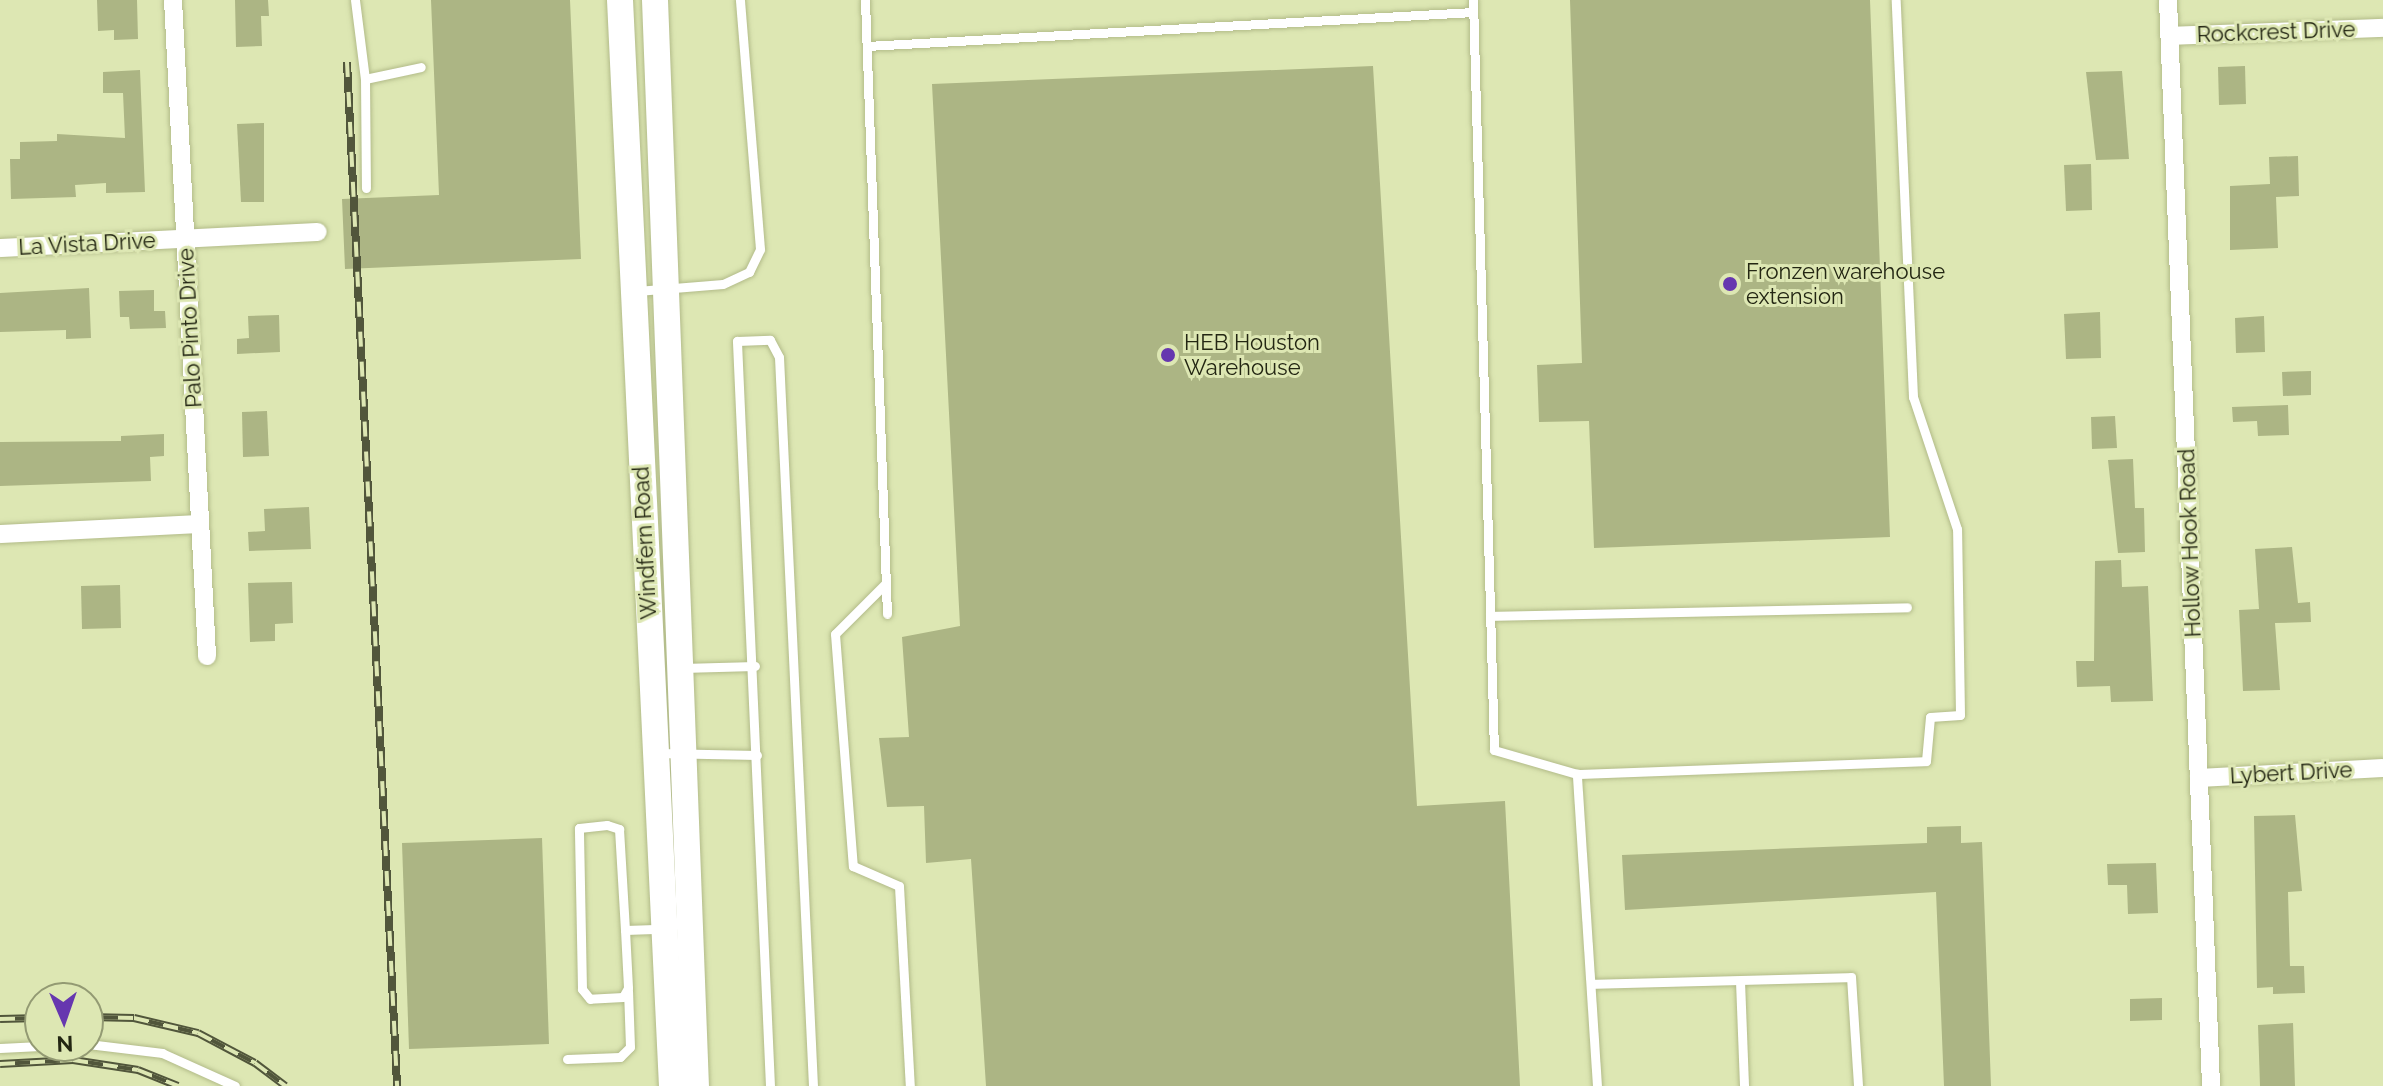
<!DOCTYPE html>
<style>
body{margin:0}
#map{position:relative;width:2383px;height:1086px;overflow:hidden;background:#dde7b3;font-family:Raleway,sans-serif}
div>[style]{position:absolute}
.building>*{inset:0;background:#acb584}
.roads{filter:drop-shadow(0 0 2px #b2bb89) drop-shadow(0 0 2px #b2bb89)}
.lane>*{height:9px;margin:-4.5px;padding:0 4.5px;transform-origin:4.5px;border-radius:4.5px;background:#fff}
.street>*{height:18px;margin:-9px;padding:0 9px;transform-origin:9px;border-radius:9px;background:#fff}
.secondary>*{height:26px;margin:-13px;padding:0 13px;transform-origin:13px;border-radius:13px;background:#fff}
.rail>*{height:8px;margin-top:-4px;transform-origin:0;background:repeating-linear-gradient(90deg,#dde7b3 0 15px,#51563b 0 30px);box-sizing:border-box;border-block:2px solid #51563b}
.dots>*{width:22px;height:22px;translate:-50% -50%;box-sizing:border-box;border:4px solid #dde7b3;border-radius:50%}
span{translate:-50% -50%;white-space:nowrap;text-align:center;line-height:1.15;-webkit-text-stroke:6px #dde7b3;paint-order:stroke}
.street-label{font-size:22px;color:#232613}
.poi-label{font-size:22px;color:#232613}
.left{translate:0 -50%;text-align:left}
.north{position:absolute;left:24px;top:982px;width:80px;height:80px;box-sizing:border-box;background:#dde7b3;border:2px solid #939a73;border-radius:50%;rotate:178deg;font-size:22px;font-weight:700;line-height:32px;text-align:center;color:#232613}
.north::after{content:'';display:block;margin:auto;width:28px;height:36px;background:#6637af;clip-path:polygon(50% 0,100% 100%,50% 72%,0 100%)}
</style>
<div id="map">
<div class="building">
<i style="clip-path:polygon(97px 0,137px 0,138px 39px,114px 40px,114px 30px,98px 31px)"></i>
<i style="clip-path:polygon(235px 0,268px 0,269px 16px,261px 16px,262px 46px,236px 47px)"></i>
<i style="clip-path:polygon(431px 0,570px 0,581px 259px,345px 269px,342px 199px,439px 195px)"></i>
<i style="clip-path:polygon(1570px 0,1870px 0,1890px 537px,1594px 548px,1589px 421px,1539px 422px,1537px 365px,1582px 363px)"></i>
<i style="clip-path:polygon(1373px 66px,1417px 806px,1505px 801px,1520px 1086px,986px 1086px,971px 859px,926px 863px,924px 806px,887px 807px,879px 738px,909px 737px,902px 637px,960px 626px,932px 84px)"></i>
<i style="clip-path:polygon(2245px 66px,2246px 104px,2219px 105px,2218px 67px)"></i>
<i style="clip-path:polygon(140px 70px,145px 192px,106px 193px,106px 183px,75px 185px,76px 197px,11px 199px,10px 159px,20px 159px,20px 142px,57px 141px,57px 134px,125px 138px,123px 93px,103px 93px,103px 72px)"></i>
<i style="clip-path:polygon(2122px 71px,2129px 159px,2096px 160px,2086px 72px)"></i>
<i style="clip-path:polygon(264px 123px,264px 202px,241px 202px,237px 124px)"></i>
<i style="clip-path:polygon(2298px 156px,2299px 196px,2276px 197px,2278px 248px,2230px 250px,2230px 186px,2270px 184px,2269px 157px)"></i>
<i style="clip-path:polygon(2091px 164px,2092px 210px,2066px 211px,2064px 165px)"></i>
<i style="clip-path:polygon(89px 288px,91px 338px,66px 339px,66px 330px,0 332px,0 293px)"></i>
<i style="clip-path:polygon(154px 290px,154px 311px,165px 311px,166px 328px,130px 329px,129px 317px,120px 317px,119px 291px)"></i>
<i style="clip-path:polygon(2100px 312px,2101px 358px,2066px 359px,2064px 314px)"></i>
<i style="clip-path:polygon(279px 315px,280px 352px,237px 354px,237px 339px,249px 338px,248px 316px)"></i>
<i style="clip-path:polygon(2264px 316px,2265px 352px,2236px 353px,2235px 318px)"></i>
<i style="clip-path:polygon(2311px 371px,2311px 395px,2283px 396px,2282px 372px)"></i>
<i style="clip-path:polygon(2288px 405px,2289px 435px,2258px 436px,2257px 421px,2233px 422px,2232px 407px)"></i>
<i style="clip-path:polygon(267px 411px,269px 456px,243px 457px,242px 412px)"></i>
<i style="clip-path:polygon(2115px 416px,2117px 448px,2092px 449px,2091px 417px)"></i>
<i style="clip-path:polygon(164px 434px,164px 456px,150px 457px,151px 481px,0 486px,0 442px,121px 441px,121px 436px)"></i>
<i style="clip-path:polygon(2133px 459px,2135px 508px,2144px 508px,2145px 552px,2118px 553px,2108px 460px)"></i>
<i style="clip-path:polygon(309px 507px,311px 549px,249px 551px,248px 532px,265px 531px,264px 509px)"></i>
<i style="clip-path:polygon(2292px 547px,2298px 603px,2310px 602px,2311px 622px,2275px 623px,2280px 690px,2243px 691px,2239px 610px,2259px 609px,2255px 549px)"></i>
<i style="clip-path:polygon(2121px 560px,2122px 587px,2148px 586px,2153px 701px,2111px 702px,2110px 686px,2077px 687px,2076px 661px,2094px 661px,2095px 561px)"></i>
<i style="clip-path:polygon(292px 582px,293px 623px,275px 624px,275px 641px,250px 642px,248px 583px)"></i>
<i style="clip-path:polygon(120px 585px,121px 628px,82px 629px,81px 586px)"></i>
<i style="clip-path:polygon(2295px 815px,2302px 891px,2288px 892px,2290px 966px,2304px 966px,2305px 993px,2273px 994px,2273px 987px,2257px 988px,2254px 816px)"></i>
<i style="clip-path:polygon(1961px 826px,1961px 843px,1982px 842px,1991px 1086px,1944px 1086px,1936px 892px,1625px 910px,1622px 855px,1927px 843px,1927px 827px)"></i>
<i style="clip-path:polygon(542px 838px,549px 1044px,409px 1049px,402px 843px)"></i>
<i style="clip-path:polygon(2156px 863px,2158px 913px,2128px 914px,2127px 885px,2108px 885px,2107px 864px)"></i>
<i style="clip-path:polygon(2162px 998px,2162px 1020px,2130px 1021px,2130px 999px)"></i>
<i style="clip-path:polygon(2293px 1023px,2295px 1086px,2260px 1086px,2258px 1025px)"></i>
</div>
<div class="roads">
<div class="lane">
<i style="left:355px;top:0;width:80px;rotate:82.8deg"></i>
<i style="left:365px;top:79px;width:109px;rotate:89.5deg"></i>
<i style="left:865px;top:0;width:614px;rotate:87.95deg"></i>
<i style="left:1473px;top:0;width:750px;rotate:88.4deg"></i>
<i style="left:1494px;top:750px;width:86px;rotate:16.1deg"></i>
<i style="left:867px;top:46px;width:607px;rotate:-3.21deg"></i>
<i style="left:365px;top:79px;width:57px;rotate:-12.1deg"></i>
<i style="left:637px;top:291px;width:86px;rotate:-4.7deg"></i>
<i style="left:723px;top:284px;width:29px;rotate:-25deg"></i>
<i style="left:749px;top:272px;width:25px;rotate:-64deg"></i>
<i style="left:760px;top:249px;width:250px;rotate:-94.6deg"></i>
<i style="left:886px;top:583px;width:72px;rotate:135deg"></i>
<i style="left:835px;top:634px;width:233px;rotate:85.6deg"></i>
<i style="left:853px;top:866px;width:50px;rotate:23.5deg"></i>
<i style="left:899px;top:886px;width:200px;rotate:86.9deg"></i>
<i style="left:1490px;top:616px;width:417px;rotate:-1.2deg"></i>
<i style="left:682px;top:668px;width:73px;rotate:-1.6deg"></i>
<i style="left:658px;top:753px;width:99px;rotate:1.2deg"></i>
<i style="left:625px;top:930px;width:58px;rotate:87deg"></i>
<i style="left:628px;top:988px;width:10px;rotate:119deg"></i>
<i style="left:623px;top:997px;width:33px;rotate:177deg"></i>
<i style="left:590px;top:999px;width:13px;rotate:-129deg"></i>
<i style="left:582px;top:989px;width:161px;rotate:-91.1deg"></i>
<i style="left:579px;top:828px;width:28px;rotate:-6deg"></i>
<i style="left:607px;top:825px;width:13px;rotate:18deg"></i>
<i style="left:619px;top:829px;width:101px;rotate:86.6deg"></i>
<i style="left:625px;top:930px;width:37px;rotate:-2deg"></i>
<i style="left:1740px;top:981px;width:105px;rotate:87.8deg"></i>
<i style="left:1591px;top:984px;width:260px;rotate:-1.5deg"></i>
<i style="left:1851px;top:977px;width:109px;rotate:86.3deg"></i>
<i style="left:88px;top:1044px;width:75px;rotate:6.9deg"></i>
<i style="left:162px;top:1053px;width:80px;rotate:24.3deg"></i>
<i style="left:0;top:1048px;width:40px;rotate:-2.9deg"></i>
<i style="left:567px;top:1059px;width:53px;rotate:-2.2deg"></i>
<i style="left:620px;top:1057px;width:14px;rotate:-45deg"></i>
<i style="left:630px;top:1047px;width:56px;rotate:-92deg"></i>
<i style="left:770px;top:1086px;width:746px;rotate:-92.54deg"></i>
<i style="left:737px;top:341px;width:33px;rotate:-2deg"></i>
<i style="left:770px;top:340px;width:19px;rotate:62deg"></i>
<i style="left:779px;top:357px;width:730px;rotate:87.33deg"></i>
<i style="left:1597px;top:1086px;width:313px;rotate:-93.7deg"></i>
<i style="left:1577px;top:774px;width:349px;rotate:-2.1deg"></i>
<i style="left:1926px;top:761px;width:44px;rotate:-84.8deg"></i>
<i style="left:1930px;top:717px;width:30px;rotate:-4deg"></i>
<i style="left:1960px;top:715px;width:186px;rotate:-90.9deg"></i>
<i style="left:1957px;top:529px;width:139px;rotate:-108.4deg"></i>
<i style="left:1913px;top:397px;width:397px;rotate:-92.5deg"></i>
</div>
<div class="street">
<i style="left:173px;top:0;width:657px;rotate:87.03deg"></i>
<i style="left:2168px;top:0;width:1087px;rotate:87.73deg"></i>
<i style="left:2170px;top:36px;width:213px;rotate:-2.2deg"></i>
<i style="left:0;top:248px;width:318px;rotate:-2.9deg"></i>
<i style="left:0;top:534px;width:200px;rotate:-2.9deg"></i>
<i style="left:2199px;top:778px;width:184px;rotate:-3.1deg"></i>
</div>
<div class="secondary">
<i style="left:620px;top:0;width:1087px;rotate:87.26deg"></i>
<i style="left:655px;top:0;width:1087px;rotate:87.84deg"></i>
</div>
</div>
<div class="rail">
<i style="left:347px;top:62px;width:1025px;rotate:87.2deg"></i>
<i style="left:88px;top:1017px;width:46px;rotate:1.2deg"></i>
<i style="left:134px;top:1018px;width:66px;rotate:13.2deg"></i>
<i style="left:198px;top:1033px;width:64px;rotate:27.8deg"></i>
<i style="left:255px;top:1063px;width:38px;rotate:37deg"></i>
<i style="left:0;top:1019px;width:40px;rotate:-1.4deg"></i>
<i style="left:0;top:1064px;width:73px;rotate:-3.1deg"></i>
<i style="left:73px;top:1060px;width:66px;rotate:8.7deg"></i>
<i style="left:138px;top:1070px;width:43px;rotate:21.8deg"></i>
</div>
<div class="dots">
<i style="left:1730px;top:284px;background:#6637af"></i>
<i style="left:1168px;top:355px;background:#6637af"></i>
</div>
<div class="street-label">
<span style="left:2276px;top:32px;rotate:-2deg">Rockcrest Drive</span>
<span style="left:87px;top:244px;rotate:-3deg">La Vista Drive</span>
<span style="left:190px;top:328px;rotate:-93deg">Palo Pinto Drive</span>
<span style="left:645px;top:543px;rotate:-93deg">Windfern Road</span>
<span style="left:2190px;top:543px;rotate:-92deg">Hollow Hook Road</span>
<span style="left:2291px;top:773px;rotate:-3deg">Lybert Drive</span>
</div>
<div class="poi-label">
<span class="left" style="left:1746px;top:284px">Fronzen warehouse<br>extension</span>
<span class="left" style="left:1184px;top:355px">HEB Houston<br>Warehouse</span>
</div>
<div class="north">N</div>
</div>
